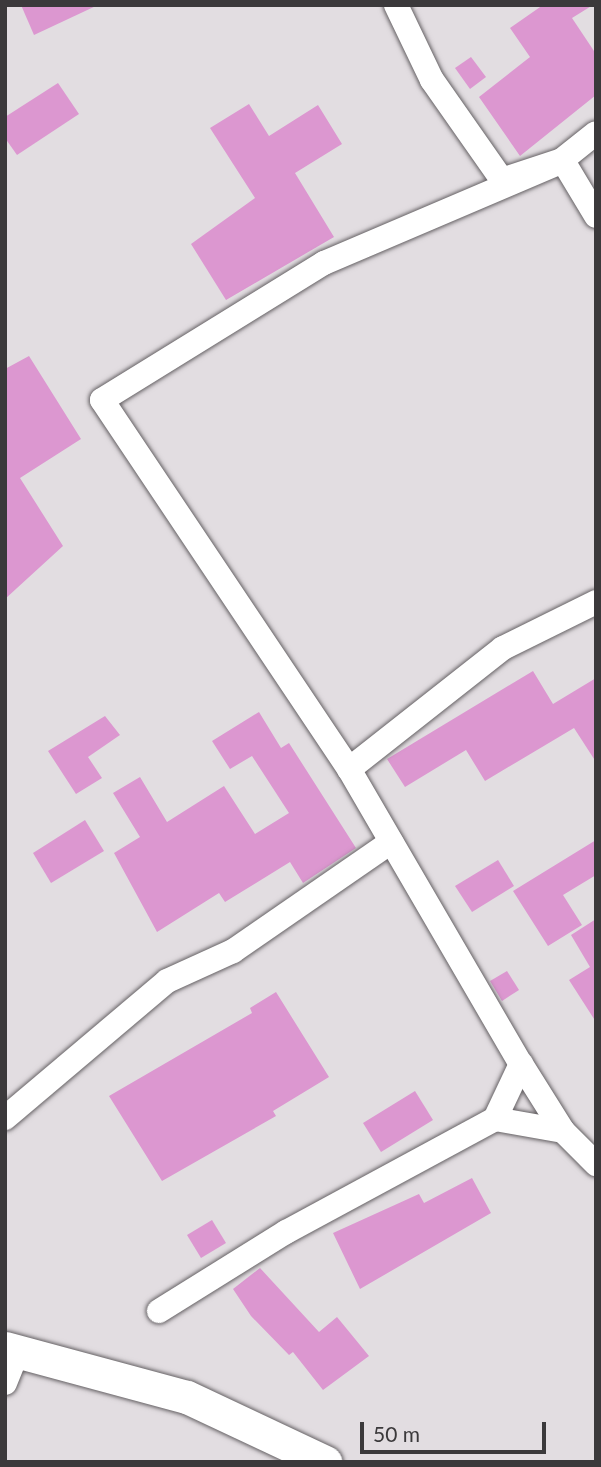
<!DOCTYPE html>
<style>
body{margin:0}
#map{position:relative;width:601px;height:1467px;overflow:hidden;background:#e2dde1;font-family:Lato,sans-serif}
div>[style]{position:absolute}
.building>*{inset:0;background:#dc97d0}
.roads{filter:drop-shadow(0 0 2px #656164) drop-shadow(0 0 2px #656164)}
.street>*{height:24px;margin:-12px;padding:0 12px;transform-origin:12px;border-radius:12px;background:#fff}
.secondary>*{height:33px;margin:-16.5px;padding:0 16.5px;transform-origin:16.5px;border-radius:16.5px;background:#fff}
span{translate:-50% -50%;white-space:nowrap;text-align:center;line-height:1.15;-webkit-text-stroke:5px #e2dde1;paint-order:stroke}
.frame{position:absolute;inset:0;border:7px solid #3b393b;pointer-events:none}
.scale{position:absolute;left:360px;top:1422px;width:186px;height:32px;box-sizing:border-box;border:4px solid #3b393b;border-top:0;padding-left:9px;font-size:21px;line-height:24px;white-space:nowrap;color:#3b393b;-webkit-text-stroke:5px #e2dde1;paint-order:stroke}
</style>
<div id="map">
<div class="building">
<i style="clip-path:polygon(21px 5px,98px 5px,34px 35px)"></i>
<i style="clip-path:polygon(543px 5px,593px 5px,572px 18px,596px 54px,596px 95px,520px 156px,479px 97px,530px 57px,510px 28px)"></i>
<i style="clip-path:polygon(471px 57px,486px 77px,470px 89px,455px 68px)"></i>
<i style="clip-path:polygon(58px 83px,79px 114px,17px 155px,5px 138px,5px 117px)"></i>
<i style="clip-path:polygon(249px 104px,269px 136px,318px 105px,342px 144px,295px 173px,334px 237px,226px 300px,191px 244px,255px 198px,210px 128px)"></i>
<i style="clip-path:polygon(29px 356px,81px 439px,20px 478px,63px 546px,5px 599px,5px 369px)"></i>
<i style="clip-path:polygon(533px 671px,553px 704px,596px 678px,596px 762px,574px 728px,485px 781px,466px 750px,405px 787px,387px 759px)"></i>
<i style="clip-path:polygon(259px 712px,281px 748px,289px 743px,356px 848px,303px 883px,290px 862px,225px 902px,219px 893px,157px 932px,114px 853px,140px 837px,113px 793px,140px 777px,167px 822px,224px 786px,255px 834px,289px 813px,252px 756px,230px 769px,212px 741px)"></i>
<i style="clip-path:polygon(105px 716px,120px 735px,88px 757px,102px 778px,76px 794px,48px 751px)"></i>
<i style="clip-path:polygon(85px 820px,104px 851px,51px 883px,33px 853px)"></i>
<i style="clip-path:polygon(596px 840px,596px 875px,563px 895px,582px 925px,548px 946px,513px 891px)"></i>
<i style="clip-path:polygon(498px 860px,514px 886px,472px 912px,455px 886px)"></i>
<i style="clip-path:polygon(596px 919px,596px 1022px,569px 980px,590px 967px,571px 935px)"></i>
<i style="clip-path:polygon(507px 971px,519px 990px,502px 1001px,490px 981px)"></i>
<i style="clip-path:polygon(276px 992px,329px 1077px,273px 1111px,276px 1116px,162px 1181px,109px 1096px,252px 1013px,250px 1008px)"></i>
<i style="clip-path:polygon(415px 1091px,433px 1120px,381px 1152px,363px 1123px)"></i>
<i style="clip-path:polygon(472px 1178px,491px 1213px,360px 1289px,333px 1233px,419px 1194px,424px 1203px)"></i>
<i style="clip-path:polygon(212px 1220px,226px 1243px,201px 1258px,187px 1235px)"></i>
<i style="clip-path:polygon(260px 1268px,319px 1332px,337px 1317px,369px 1356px,323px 1390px,293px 1352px,289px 1355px,251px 1316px,233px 1289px)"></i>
</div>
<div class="roads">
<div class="street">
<i style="left:396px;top:5px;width:83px;rotate:64.4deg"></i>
<i style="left:432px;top:80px;width:122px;rotate:55deg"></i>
<i style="left:502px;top:180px;width:63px;rotate:-18.4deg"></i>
<i style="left:562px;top:160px;width:43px;rotate:-38.5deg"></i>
<i style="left:596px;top:602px;width:104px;rotate:153.7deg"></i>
<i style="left:503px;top:648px;width:196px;rotate:141.8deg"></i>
<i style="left:349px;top:769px;width:341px;rotate:59.8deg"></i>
<i style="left:521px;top:1064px;width:79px;rotate:57.9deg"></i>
<i style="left:563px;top:1131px;width:47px;rotate:45deg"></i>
<i style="left:349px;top:769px;width:444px;rotate:-123.8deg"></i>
<i style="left:102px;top:400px;width:261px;rotate:-31.7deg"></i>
<i style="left:324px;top:263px;width:260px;rotate:-23.1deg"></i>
<i style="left:563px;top:161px;width:64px;rotate:59deg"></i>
<i style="left:5px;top:1118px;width:212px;rotate:-40.2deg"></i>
<i style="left:167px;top:981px;width:72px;rotate:-24.4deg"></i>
<i style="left:233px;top:951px;width:192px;rotate:-34.6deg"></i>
<i style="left:495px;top:1119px;width:69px;rotate:10deg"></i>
<i style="left:159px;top:1311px;width:150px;rotate:-31.9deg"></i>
<i style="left:286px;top:1232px;width:238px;rotate:-28.4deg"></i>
<i style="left:495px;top:1119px;width:61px;rotate:-64.7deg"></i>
<i style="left:5px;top:1383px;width:32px;rotate:-68deg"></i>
</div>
<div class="secondary">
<i style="left:5px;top:1348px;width:188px;rotate:15.1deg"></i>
<i style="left:187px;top:1397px;width:153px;rotate:25.2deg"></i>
</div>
</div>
<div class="frame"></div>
<div class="scale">50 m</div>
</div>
